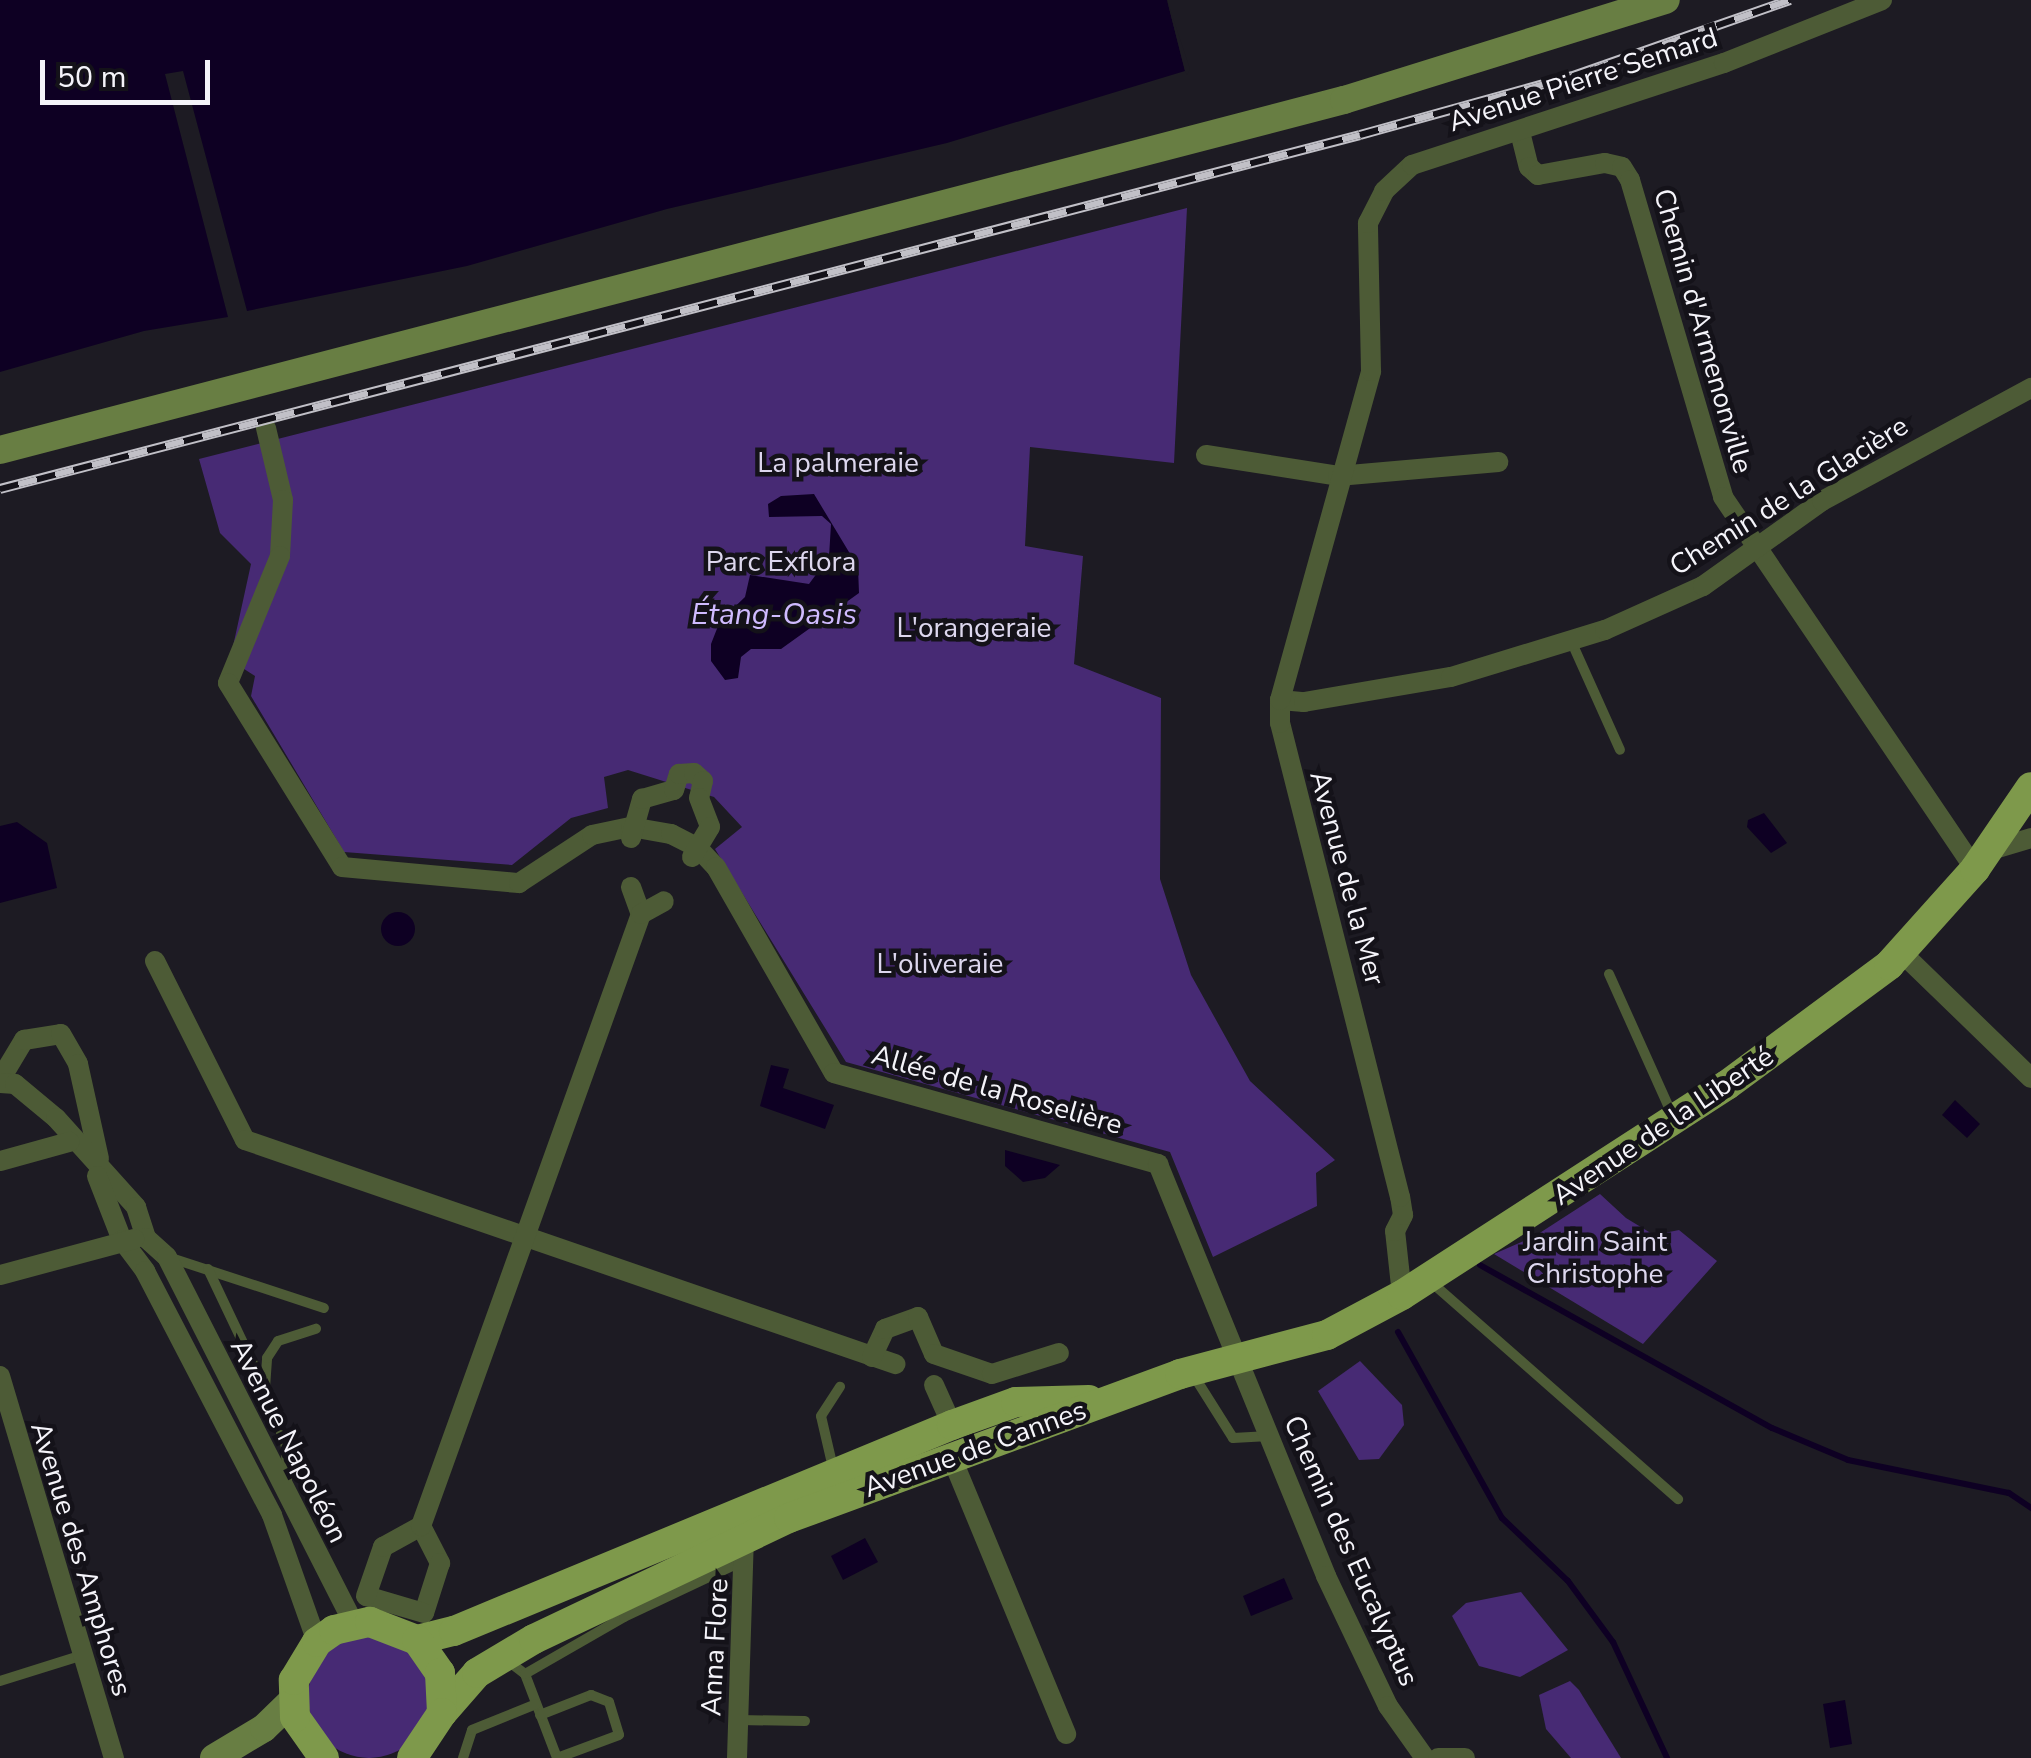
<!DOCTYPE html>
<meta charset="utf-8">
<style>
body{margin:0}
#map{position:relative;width:2031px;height:1758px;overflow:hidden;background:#1d1b23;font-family:"Nunito Sans",sans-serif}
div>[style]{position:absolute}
.green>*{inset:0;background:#472a74}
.round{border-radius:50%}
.water>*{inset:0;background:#0e0023}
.pier>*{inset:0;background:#1d1b23}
.stream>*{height:6px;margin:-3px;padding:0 3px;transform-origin:3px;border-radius:3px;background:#0e0023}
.lane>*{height:10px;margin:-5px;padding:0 5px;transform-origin:5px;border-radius:5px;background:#4d5b36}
.street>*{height:20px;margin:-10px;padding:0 10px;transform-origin:10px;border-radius:10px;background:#4d5b36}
.secondary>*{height:28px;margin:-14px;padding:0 14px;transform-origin:14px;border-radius:14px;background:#687e43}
.primary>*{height:30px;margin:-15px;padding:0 15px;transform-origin:15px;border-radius:15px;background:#7e994b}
.rail>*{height:10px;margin-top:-5px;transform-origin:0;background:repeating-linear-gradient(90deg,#141219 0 19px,#c1c0c7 0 38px);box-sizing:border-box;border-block:2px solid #c1c0c7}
span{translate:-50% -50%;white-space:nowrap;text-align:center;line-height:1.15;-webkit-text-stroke:9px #141219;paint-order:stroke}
.street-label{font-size:28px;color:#f5f4fa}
.park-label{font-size:28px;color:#ddd7ee}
.water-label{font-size:30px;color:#d0bbff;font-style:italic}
.scale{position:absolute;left:40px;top:60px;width:170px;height:45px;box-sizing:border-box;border:5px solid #f5f4fa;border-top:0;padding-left:12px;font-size:30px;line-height:35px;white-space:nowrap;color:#f5f4fa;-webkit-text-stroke:8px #141219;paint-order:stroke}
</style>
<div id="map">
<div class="green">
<i style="clip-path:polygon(1187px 208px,1174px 463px,1030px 447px,1025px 546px,1083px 556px,1074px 664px,1161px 698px,1160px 879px,1191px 975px,1250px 1081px,1335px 1160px,1316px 1173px,1317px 1206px,1213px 1257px,1170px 1152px,846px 1062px,715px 849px,742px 827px,714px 797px,628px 770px,604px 777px,608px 808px,571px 818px,512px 865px,344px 852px,251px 696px,255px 676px,230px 660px,251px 564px,220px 533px,199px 459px)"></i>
<i style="clip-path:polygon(1600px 1194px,1626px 1218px,1654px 1235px,1679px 1230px,1717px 1261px,1643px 1344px,1494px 1254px,1535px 1236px)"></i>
<i style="clip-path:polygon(1360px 1361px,1402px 1405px,1404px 1425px,1379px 1459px,1359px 1460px,1318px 1391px)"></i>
<i style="clip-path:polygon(1521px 1592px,1568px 1650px,1520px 1677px,1479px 1666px,1452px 1616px,1466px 1603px)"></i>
<i class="round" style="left:308px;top:1636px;width:122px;height:122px"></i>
<i style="clip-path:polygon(1570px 1681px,1579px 1690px,1621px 1758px,1571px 1758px,1546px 1729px,1539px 1695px)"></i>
</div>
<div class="water">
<i style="clip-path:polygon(0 0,1167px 0,1185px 71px,947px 143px,667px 209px,467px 266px,247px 311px,183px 71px,165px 74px,228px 317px,144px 331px,0 372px)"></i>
<i style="clip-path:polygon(814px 494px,858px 567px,859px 593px,781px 649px,751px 649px,741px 657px,738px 678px,725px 680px,711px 661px,711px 644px,720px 621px,745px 597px,750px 575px,809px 584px,829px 557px,831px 524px,822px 516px,769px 517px,768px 504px,781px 496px)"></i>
<i style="clip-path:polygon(1764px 813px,1787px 843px,1771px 853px,1747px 827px,1748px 820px)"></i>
<i style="clip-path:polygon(17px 822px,47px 843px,57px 888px,0 903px,0 826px)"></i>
<i class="round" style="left:381px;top:912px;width:34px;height:34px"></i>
<i style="clip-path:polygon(771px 1065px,789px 1069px,783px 1088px,834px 1105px,825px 1129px,760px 1106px)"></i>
<i style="clip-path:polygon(1955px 1100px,1980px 1124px,1967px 1138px,1942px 1115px)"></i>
<i style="clip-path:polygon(1005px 1150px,1060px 1165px,1045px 1178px,1023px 1182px,1005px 1166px)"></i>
<i style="clip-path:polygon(865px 1538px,878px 1562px,843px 1580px,831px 1556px)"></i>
<i style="clip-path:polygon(1284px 1578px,1293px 1599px,1251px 1616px,1243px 1596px)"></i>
<i style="clip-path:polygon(1845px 1700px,1852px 1744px,1830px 1748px,1823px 1704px)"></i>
</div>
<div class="pier">
<i style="clip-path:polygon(1167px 0,1190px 69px,1187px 75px,1185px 71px)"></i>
</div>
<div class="stream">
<i style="left:1480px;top:1265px;width:334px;rotate:29.2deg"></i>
<i style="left:1772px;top:1428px;width:82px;rotate:22.8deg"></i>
<i style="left:1848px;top:1460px;width:164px;rotate:11.6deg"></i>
<i style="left:2009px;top:1493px;width:27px;rotate:34deg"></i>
<i style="left:1398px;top:1332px;width:213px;rotate:60.8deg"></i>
<i style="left:1502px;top:1518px;width:91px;rotate:43.7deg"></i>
<i style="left:1568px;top:1581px;width:76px;rotate:53.6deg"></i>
<i style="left:1613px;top:1642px;width:128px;rotate:65deg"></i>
</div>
<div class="lane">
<i style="left:1572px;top:643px;width:117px;rotate:65.8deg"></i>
<i style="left:1609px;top:974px;width:154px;rotate:65.8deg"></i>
<i style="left:168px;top:1257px;width:164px;rotate:18.1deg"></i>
<i style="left:208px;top:1269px;width:131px;rotate:64.6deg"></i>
<i style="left:1431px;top:1282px;width:329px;rotate:41.3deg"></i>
<i style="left:1194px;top:1376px;width:73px;rotate:57.8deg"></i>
<i style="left:1233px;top:1438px;width:36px;rotate:-3deg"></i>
<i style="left:834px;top:1472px;width:57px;rotate:-103.1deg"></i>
<i style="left:821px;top:1416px;width:35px;rotate:-57deg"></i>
<i style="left:287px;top:1481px;width:35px;rotate:-92deg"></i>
<i style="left:286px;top:1446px;width:62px;rotate:-109.9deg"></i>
<i style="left:265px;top:1388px;width:30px;rotate:-86deg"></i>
<i style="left:267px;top:1358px;width:20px;rotate:-57deg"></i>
<i style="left:278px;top:1341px;width:40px;rotate:-18deg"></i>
<i style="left:508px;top:1661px;width:21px;rotate:37deg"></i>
<i style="left:525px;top:1674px;width:90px;rotate:69.1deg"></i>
<i style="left:525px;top:1674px;width:114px;rotate:-29.9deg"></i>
<i style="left:624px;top:1617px;width:129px;rotate:-25.2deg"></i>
<i style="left:0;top:1681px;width:84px;rotate:-17.4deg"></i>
<i style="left:540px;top:1715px;width:55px;rotate:-21.4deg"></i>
<i style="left:591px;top:1695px;width:19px;rotate:21deg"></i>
<i style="left:609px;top:1702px;width:34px;rotate:73deg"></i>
<i style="left:619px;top:1735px;width:66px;rotate:159.6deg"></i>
<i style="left:739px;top:1720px;width:66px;rotate:0.9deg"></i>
<i style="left:463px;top:1758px;width:29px;rotate:-72deg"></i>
<i style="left:472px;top:1730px;width:69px;rotate:-22.1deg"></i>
</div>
<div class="street">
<i style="left:1520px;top:132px;width:36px;rotate:76deg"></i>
<i style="left:1529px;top:167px;width:12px;rotate:42deg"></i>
<i style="left:1538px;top:175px;width:68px;rotate:-10.2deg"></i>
<i style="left:1605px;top:163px;width:17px;rotate:13deg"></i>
<i style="left:1622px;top:167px;width:15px;rotate:58deg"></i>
<i style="left:1630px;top:180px;width:330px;rotate:73.6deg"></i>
<i style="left:1723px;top:497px;width:449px;rotate:55.9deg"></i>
<i style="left:266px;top:428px;width:74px;rotate:76.7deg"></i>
<i style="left:283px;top:500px;width:56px;rotate:93.1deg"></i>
<i style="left:280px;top:556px;width:137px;rotate:112.3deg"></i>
<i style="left:228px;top:683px;width:216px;rotate:58.2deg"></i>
<i style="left:342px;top:867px;width:178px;rotate:5.2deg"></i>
<i style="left:519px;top:883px;width:87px;rotate:-33.3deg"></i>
<i style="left:592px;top:835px;width:40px;rotate:-12deg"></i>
<i style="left:631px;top:827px;width:41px;rotate:9.9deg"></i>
<i style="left:671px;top:834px;width:30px;rotate:27deg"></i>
<i style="left:698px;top:848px;width:26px;rotate:47deg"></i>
<i style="left:716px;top:867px;width:237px;rotate:60.2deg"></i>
<i style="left:834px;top:1073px;width:337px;rotate:15.7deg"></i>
<i style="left:1158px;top:1164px;width:445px;rotate:67.8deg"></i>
<i style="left:1326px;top:1576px;width:144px;rotate:64.5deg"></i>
<i style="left:1388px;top:1706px;width:64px;rotate:54.6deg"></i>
<i style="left:1206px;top:455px;width:134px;rotate:9deg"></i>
<i style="left:1338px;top:476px;width:161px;rotate:-5deg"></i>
<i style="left:1280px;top:700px;width:24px;rotate:5deg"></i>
<i style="left:1304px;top:702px;width:149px;rotate:-9.7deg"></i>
<i style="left:1451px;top:677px;width:161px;rotate:-17deg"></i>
<i style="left:1605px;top:630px;width:107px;rotate:-24.2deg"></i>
<i style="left:1703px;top:586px;width:146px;rotate:-35.5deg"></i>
<i style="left:1822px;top:501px;width:238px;rotate:-28.4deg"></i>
<i style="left:631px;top:838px;width:41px;rotate:-74.2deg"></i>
<i style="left:642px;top:799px;width:33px;rotate:-16deg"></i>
<i style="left:674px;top:790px;width:17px;rotate:-73deg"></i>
<i style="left:679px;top:774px;width:15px;rotate:-4deg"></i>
<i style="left:694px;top:773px;width:12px;rotate:42deg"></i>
<i style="left:703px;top:781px;width:17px;rotate:103deg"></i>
<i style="left:699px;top:798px;width:31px;rotate:69deg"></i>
<i style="left:710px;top:827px;width:35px;rotate:121deg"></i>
<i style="left:1988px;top:851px;width:45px;rotate:-16.8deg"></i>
<i style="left:631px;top:887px;width:29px;rotate:70deg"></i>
<i style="left:1901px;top:952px;width:181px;rotate:44.1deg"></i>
<i style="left:155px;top:961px;width:200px;rotate:63.3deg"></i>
<i style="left:245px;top:1140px;width:688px;rotate:19.01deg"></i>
<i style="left:0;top:1080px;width:47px;rotate:-59deg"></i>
<i style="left:24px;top:1040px;width:37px;rotate:-9deg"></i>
<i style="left:61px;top:1034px;width:34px;rotate:60deg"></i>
<i style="left:78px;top:1064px;width:97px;rotate:77.5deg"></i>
<i style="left:0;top:1083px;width:15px;rotate:4deg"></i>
<i style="left:15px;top:1084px;width:53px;rotate:39.7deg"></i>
<i style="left:56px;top:1118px;width:120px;rotate:48deg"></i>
<i style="left:136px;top:1207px;width:33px;rotate:72deg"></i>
<i style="left:146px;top:1238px;width:28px;rotate:42deg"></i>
<i style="left:167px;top:1257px;width:412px;rotate:63deg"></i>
<i style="left:0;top:1161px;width:72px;rotate:-15.4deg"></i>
<i style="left:97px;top:1176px;width:69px;rotate:68.7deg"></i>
<i style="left:122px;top:1240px;width:39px;rotate:53deg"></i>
<i style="left:145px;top:1271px;width:275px;rotate:62.5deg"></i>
<i style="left:272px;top:1515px;width:135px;rotate:70.5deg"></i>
<i style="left:0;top:1275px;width:139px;rotate:-15deg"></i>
<i style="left:1402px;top:1295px;width:64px;rotate:-96.2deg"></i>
<i style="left:1395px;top:1231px;width:18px;rotate:-63deg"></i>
<i style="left:1403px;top:1215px;width:18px;rotate:-99deg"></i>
<i style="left:1400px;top:1197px;width:489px;rotate:-104.2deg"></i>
<i style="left:1280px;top:723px;width:23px;rotate:-90deg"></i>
<i style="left:1280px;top:700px;width:341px;rotate:-74.5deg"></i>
<i style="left:1371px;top:371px;width:148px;rotate:-91.2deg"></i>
<i style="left:1368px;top:223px;width:36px;rotate:-63deg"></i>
<i style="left:1384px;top:191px;width:38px;rotate:-43deg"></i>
<i style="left:1412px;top:165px;width:328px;rotate:-18.1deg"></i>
<i style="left:1724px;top:63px;width:170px;rotate:-21.7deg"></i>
<i style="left:872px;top:1357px;width:31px;rotate:-65deg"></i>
<i style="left:885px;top:1329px;width:35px;rotate:-20deg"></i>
<i style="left:918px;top:1317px;width:40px;rotate:66.6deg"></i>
<i style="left:934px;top:1354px;width:61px;rotate:19deg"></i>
<i style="left:992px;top:1374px;width:70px;rotate:-17.4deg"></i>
<i style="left:0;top:1376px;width:399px;rotate:73.4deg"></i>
<i style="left:934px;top:1385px;width:44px;rotate:65.8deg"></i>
<i style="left:951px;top:1456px;width:301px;rotate:67.5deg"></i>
<i style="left:421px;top:1526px;width:42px;rotate:62.8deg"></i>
<i style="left:440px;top:1563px;width:52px;rotate:107.7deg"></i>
<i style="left:424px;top:1613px;width:60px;rotate:-163.7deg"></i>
<i style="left:366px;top:1596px;width:52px;rotate:-70.9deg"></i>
<i style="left:383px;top:1547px;width:43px;rotate:-28.9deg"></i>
<i style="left:421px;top:1526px;width:650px;rotate:-70.23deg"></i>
<i style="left:641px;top:914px;width:26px;rotate:-29deg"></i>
<i style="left:737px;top:1758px;width:220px;rotate:-88.2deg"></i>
<i style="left:1438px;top:1758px;width:27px"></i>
</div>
<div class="secondary">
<i style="left:0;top:450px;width:1389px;rotate:-14.6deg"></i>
<i style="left:1344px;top:100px;width:337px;rotate:-17.3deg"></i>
<i style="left:214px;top:1758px;width:58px;rotate:-31deg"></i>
<i style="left:264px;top:1728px;width:39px;rotate:-44deg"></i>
</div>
<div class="primary">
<i style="left:417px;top:1640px;width:38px;rotate:-14deg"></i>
<i style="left:454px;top:1631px;width:539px;rotate:-22.47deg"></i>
<i style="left:952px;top:1425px;width:68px;rotate:-19.8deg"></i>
<i style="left:1016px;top:1402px;width:73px;rotate:-1.6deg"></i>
<i style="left:442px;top:1713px;width:53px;rotate:-48.8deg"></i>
<i style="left:477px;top:1673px;width:66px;rotate:-30.8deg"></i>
<i style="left:534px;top:1639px;width:282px;rotate:-25.4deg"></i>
<i style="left:789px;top:1518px;width:417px;rotate:-20.2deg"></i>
<i style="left:1180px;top:1374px;width:152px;rotate:-14.9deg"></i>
<i style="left:1327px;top:1335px;width:85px;rotate:-28.1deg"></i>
<i style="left:1402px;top:1295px;width:387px;rotate:-32.9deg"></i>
<i style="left:1727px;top:1085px;width:202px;rotate:-36.5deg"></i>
<i style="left:1889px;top:965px;width:129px;rotate:-48.1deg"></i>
<i style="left:1975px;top:869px;width:99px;rotate:-55.7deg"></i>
<i style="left:324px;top:1758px;width:50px;rotate:-125.3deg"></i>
<i style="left:295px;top:1717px;width:37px;rotate:-92deg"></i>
<i style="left:294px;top:1680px;width:44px;rotate:-58.8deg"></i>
<i style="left:317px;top:1642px;width:21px;rotate:-35deg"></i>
<i style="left:334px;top:1630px;width:37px;rotate:-13deg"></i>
<i style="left:370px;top:1622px;width:50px;rotate:21deg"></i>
<i style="left:417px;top:1640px;width:40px;rotate:55.1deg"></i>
<i style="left:440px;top:1673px;width:40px;rotate:87.1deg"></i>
<i style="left:442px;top:1713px;width:54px;rotate:123.7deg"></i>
</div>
<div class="rail">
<i style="left:0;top:489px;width:1405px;rotate:-14.59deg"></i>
<i style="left:1360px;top:135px;width:221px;rotate:-15.5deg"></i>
<i style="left:1573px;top:76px;width:230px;rotate:-19.3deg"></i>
</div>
<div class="street-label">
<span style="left:1583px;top:80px;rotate:-18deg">Avenue Pierre Semard</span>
<span style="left:1703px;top:331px;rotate:74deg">Chemin d'Armenonville</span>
<span style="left:1789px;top:496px;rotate:-32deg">Chemin de la Glacière</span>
<span style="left:1347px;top:878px;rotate:75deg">Avenue de la Mer</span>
<span style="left:997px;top:1090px;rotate:16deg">Allée de la Roselière</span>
<span style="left:1663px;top:1126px;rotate:-34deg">Avenue de la Liberté</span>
<span style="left:289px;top:1441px;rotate:63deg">Avenue Napoléon</span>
<span style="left:975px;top:1449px;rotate:-20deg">Avenue de Cannes</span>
<span style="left:1351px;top:1551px;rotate:66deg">Chemin des Eucalyptus</span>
<span style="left:81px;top:1559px;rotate:73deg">Avenue des Amphores</span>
<span style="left:715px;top:1647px;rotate:-87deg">Anna Flore</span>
</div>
<div class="park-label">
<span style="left:838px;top:463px">La palmeraie</span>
<span style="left:781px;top:562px">Parc Exflora</span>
<span style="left:974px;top:628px">L'orangeraie</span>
<span style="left:940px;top:964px">L'oliveraie</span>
<span style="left:1595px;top:1258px">Jardin Saint<br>Christophe</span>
</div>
<div class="water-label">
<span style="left:774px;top:615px">Étang-Oasis</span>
</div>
<div class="scale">50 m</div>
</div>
